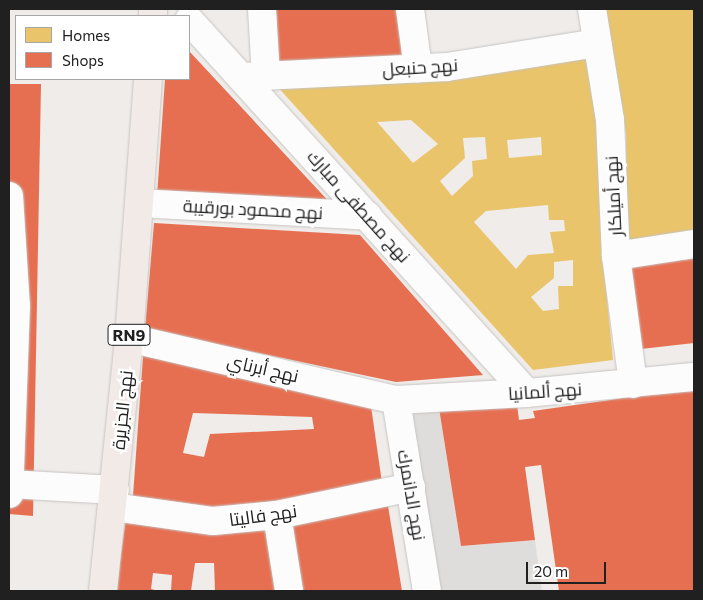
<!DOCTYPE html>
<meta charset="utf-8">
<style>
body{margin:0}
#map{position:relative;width:703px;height:600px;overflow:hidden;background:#efece9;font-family:Commissioner,Cairo,sans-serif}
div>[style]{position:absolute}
.parking>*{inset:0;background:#dfdddc}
.homes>*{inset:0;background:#e9c46a}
.shops>*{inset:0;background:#e76f51}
.roads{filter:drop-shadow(0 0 1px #c6c4c3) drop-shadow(0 0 1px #c6c4c3)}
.street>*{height:28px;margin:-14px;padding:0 14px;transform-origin:14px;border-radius:14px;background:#fdfcfc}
.primary>*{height:28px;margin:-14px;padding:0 14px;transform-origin:14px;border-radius:14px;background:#f2eae6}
span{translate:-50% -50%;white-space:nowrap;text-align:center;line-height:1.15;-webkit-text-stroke:5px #fff;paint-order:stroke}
.shield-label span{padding:1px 4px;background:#fff;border:1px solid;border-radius:4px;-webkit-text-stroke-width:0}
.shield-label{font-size:16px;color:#202020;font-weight:700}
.street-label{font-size:18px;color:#202020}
.frame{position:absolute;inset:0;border:10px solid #202020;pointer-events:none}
.legend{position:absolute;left:15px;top:15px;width:175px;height:65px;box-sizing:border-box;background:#fff;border:1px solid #a6a6a6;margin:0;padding:6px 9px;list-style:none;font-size:15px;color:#202020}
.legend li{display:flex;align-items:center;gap:10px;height:25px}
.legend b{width:25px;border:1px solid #a6a6a6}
.scale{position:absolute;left:526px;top:562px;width:80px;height:22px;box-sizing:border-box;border:2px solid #202020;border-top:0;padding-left:6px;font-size:15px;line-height:18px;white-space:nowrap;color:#202020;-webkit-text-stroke:4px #fff;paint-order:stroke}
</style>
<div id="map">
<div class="parking">
<i style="clip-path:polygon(439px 408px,461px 546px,535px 540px,542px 591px,436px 591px,408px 412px)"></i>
</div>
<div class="homes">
<i style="clip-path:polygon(606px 9px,694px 9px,694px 238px,627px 246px,626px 134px)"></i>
<i style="clip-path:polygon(evenodd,587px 58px,599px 120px,603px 257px,613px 360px,533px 370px,276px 85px,587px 58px,411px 120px,438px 144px,413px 163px,377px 122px,411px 120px,587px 58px,485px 137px,487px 159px,472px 161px,473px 176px,452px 196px,440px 181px,465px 158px,463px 138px,485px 137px,587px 58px,541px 137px,542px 155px,509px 158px,507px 140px,541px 137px,587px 58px,548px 205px,549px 220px,564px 220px,565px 231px,550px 232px,554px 253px,528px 255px,516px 269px,474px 222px,486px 211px,548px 205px,587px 58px,573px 260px,573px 286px,558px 286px,559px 309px,543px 311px,531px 297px,554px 278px,554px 262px,573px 260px)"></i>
</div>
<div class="shops">
<i style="clip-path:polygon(270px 9px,401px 9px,409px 59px,274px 67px)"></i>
<i style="clip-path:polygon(189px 51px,333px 206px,157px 196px,165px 79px,189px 79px)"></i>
<i style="clip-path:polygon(9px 84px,41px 84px,33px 516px,9px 514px)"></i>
<i style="clip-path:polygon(154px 223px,360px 235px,483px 375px,396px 382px,145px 329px)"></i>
<i style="clip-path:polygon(694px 252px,694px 343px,641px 349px,630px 260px)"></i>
<i style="clip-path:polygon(evenodd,143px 356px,370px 399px,382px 483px,234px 510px,133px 496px,143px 356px,193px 413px,312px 417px,314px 429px,210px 434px,204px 457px,183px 453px,193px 413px)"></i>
<i style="clip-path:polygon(694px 388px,694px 591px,559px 591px,541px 465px,525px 467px,535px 540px,461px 546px,439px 408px,516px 397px,519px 420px,535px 418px,533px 411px)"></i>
<i style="clip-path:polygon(388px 506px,402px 591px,299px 591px,288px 522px)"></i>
<i style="clip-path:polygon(126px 518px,267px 526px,276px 591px,215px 591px,214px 563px,195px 563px,191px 591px,171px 591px,172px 575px,153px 573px,151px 589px,159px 591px,116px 591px)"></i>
</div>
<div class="roads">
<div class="street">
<i style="left:262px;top:9px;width:67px;rotate:86.6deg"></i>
<i style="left:410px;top:9px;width:60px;rotate:82.3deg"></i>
<i style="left:592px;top:9px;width:112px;rotate:80.8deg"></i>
<i style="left:610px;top:120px;width:136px;rotate:87.5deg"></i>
<i style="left:616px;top:256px;width:129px;rotate:82.4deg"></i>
<i style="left:189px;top:20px;width:503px;rotate:47.82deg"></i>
<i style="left:241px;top:77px;width:206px;rotate:-2.8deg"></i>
<i style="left:447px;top:67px;width:152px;rotate:-9.1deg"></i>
<i style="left:9px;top:196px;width:110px;rotate:86.4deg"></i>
<i style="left:16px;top:306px;width:188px;rotate:92.1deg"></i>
<i style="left:139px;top:203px;width:229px;rotate:3.2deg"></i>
<i style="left:616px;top:256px;width:79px;rotate:-8.7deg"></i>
<i style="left:129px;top:338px;width:274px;rotate:13.1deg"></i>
<i style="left:396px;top:400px;width:131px;rotate:-3.1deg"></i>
<i style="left:527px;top:393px;width:168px;rotate:-5.5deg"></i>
<i style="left:396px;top:400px;width:193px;rotate:80.8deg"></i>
<i style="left:9px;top:484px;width:106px;rotate:3.2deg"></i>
<i style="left:113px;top:507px;width:101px;rotate:8deg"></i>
<i style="left:213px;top:521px;width:64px;rotate:-5.4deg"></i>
<i style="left:277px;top:515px;width:137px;rotate:-11.8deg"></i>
<i style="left:277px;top:515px;width:77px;rotate:81deg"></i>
</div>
<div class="primary">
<i style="left:153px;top:16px;width:7px;rotate:-90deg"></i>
<i style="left:103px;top:591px;width:254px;rotate:-84.1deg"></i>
<i style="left:129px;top:338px;width:260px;rotate:-85.8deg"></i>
</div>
</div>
<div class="shield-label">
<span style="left:129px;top:335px">RN9</span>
</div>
<div class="street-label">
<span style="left:420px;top:67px;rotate:-4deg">نهج حنبعل</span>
<span style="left:613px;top:196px;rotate:-93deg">نهج أميلكار</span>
<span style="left:359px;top:206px;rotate:48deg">نهج مصطفى مبارك</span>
<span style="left:253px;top:209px;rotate:3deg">نهج محمود بورقيبة</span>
<span style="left:263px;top:368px;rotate:13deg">نهج أبرناي</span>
<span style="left:545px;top:391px;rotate:-4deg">نهج ألمانيا</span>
<span style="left:122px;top:410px;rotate:-84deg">نهج الجزيرة</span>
<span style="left:412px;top:495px;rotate:80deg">نهج الدانمرك</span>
<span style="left:263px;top:515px;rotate:-8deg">نهج فاليتا</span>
</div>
<div class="frame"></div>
<ul class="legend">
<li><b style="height:14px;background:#e9c46a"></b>Homes</li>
<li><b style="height:14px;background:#e76f51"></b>Shops</li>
</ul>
<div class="scale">20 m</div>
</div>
